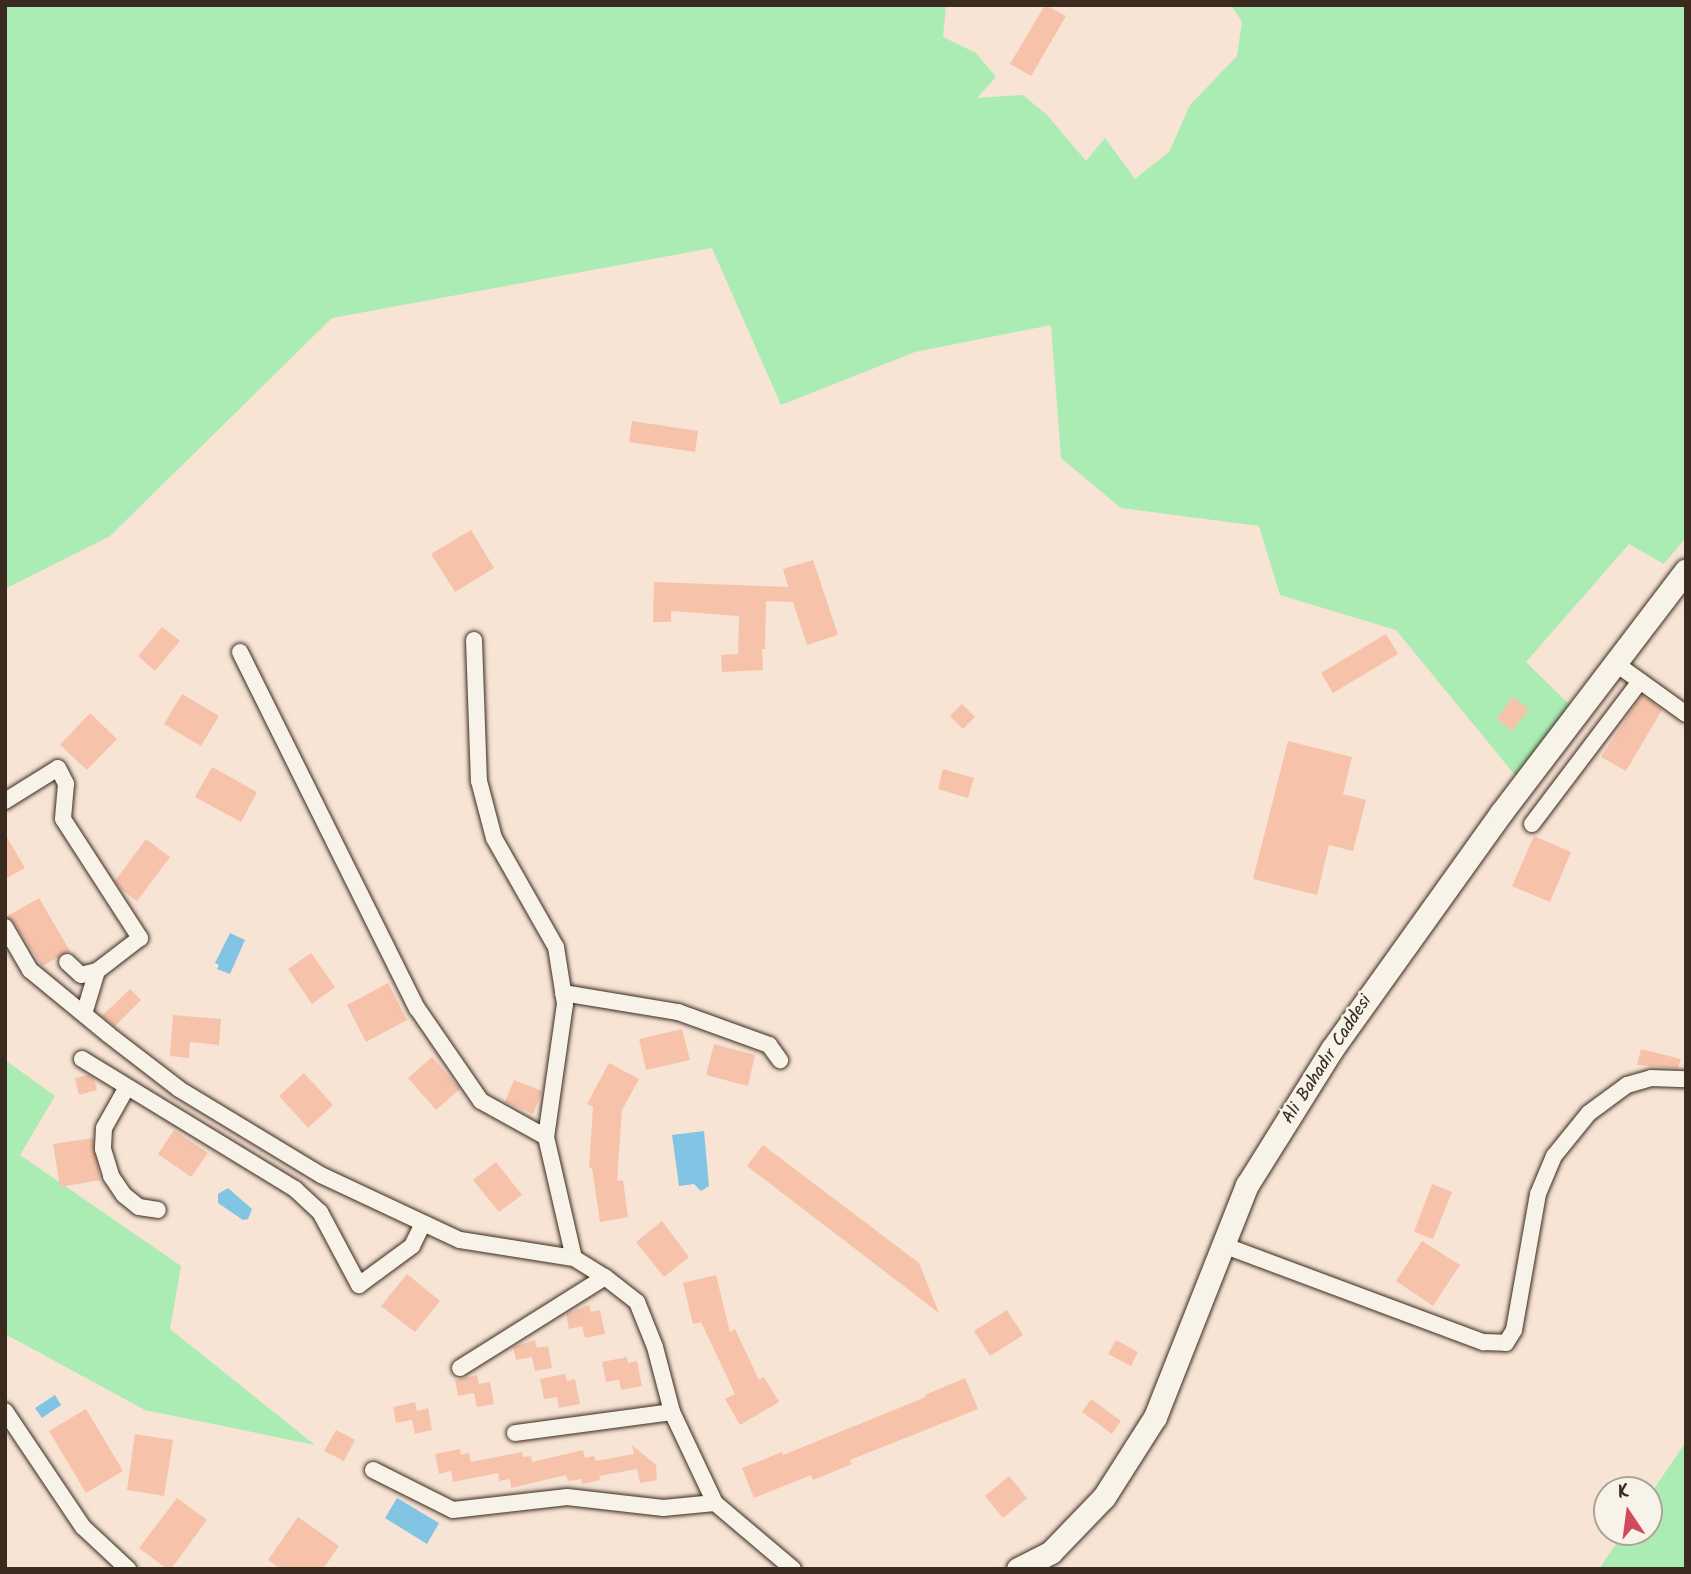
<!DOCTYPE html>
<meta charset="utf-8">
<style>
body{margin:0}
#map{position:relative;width:1691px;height:1574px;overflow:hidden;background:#f7e4d5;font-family:Kalam,sans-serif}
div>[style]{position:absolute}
.green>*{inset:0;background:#abebb4}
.water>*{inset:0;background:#82c4e3}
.building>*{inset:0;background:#f7c2aa}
.roads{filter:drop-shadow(0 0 2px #3b2a1e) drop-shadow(0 0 2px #3b2a1e)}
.minor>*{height:16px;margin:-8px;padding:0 8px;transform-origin:8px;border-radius:8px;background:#f7f3e8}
.secondary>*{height:23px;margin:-11.5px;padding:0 11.5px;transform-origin:11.5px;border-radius:11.5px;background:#f7f3e8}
span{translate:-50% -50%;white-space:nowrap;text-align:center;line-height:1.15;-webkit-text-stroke:5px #f7f3e8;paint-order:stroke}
.street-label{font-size:18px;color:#3b2a1e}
.frame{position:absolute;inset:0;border:7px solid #3b2a1e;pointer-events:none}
.north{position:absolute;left:1593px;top:1476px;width:70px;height:70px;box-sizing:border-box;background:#f7f3e8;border:2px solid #aca397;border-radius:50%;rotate:347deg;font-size:19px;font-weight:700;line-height:28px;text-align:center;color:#3b2a1e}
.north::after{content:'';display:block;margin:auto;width:24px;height:32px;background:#d1495b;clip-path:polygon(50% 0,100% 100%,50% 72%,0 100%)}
</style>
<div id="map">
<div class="green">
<i style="clip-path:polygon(5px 5px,946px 5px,943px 37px,976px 53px,996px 77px,977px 98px,1023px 95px,1047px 115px,1086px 161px,1105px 138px,1135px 179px,1169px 152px,1190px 105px,1237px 56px,1242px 22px,1231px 5px,1686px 5px,1686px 537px,1664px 564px,1629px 544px,1526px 662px,1578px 713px,1519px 780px,1396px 630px,1280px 595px,1259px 526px,1121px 508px,1061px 458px,1051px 325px,915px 352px,781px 405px,712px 248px,332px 318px,110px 536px,5px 589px)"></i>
<i style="clip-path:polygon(5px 1060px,55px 1096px,20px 1155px,181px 1266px,170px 1329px,315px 1445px,145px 1410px,5px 1334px)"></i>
<i style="clip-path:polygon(1686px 1442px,1686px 1569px,1599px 1569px,1624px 1532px,1649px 1532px,1649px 1496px)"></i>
</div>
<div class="water">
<i style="clip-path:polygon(230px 933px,245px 940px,230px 974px,217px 969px,219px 965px,215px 963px)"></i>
<i style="clip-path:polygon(704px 1131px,709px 1186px,701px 1191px,694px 1184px,679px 1186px,672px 1135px)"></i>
<i style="clip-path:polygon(228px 1188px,252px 1209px,248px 1219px,243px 1220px,218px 1203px,218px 1194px)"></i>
<i style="clip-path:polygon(55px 1395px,61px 1405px,42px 1418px,35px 1408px)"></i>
<i style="clip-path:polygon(397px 1498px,439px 1523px,427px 1544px,385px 1518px)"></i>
</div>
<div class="building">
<i style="clip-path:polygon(1045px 5px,1066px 16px,1031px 76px,1010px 64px)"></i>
<i style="clip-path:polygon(632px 421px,698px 431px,695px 452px,629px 442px)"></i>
<i style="clip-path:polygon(471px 530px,494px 568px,455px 592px,431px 554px)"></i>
<i style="clip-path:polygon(813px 560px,838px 635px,807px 645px,793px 602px,766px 601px,765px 649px,762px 649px,763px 670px,722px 672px,721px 655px,738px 654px,739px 616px,671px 611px,671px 622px,653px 622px,654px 582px,788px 587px,783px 569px)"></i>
<i style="clip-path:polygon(162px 627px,180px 641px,155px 671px,138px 656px)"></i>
<i style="clip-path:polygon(1386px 634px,1398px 654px,1333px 693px,1321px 673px)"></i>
<i style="clip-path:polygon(182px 694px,219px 716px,201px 746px,164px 724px)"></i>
<i style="clip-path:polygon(1642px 695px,1662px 710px,1626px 771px,1601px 757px)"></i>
<i style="clip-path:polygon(1513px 697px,1529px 709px,1512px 731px,1497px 719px)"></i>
<i style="clip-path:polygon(962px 704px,975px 717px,963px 729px,950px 716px)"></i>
<i style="clip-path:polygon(90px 713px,117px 739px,87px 770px,60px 745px)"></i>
<i style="clip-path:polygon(1288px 741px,1352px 757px,1343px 794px,1366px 800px,1353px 851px,1329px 845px,1317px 895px,1253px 879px)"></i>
<i style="clip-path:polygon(212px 767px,257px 792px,241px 822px,195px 797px)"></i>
<i style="clip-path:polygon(943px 769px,974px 778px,968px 798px,938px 789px)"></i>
<i style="clip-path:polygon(5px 834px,25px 868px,5px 879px)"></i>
<i style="clip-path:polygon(1534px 836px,1571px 852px,1550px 902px,1512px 886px)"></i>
<i style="clip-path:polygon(146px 839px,170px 857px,137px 901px,122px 890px,115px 881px)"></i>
<i style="clip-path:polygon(39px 898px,70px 951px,42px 966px,14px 922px,6px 917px)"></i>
<i style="clip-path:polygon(311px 953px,335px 987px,312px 1004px,288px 969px)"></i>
<i style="clip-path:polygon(388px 983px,407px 1020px,366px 1042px,347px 1005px)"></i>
<i style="clip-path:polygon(130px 989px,141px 1000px,115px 1026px,102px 1016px)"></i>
<i style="clip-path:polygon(173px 1015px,221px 1019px,219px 1045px,190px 1042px,189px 1058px,170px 1056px)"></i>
<i style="clip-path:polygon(682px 1029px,690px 1060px,646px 1070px,639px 1039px)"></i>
<i style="clip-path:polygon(714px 1044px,755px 1055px,748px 1086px,706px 1075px)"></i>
<i style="clip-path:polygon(1641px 1049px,1681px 1059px,1678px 1068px,1637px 1065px)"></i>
<i style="clip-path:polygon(432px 1057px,460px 1089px,436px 1110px,408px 1078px)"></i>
<i style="clip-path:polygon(609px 1063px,639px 1079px,622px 1110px,617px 1181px,623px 1180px,628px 1217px,600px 1222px,592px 1168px,589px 1168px,593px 1107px,587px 1104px)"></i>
<i style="clip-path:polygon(304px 1073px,333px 1105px,308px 1128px,279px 1096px)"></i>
<i style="clip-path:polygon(88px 1075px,94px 1079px,97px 1090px,79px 1095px,75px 1078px)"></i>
<i style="clip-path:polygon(514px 1080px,542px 1091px,533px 1114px,505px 1102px)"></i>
<i style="clip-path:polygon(174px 1130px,208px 1153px,191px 1177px,158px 1154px)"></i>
<i style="clip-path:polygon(93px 1138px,100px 1180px,60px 1187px,53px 1144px)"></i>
<i style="clip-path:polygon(763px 1145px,919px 1263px,939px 1313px,747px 1166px)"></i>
<i style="clip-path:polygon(496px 1162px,522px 1195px,499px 1212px,473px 1180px)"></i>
<i style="clip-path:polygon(1432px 1184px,1452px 1192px,1433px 1239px,1414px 1232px)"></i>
<i style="clip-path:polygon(662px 1221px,689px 1257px,664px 1277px,636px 1242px)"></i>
<i style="clip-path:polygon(1422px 1241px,1460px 1265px,1433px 1306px,1396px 1281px)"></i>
<i style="clip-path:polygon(407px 1274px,440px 1301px,415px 1332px,381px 1306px)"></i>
<i style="clip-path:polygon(716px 1275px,730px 1332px,735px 1329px,759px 1380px,764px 1377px,779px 1402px,740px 1425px,725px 1399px,735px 1394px,701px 1322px,693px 1324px,683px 1283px)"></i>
<i style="clip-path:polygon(589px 1305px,591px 1312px,600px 1310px,605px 1334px,585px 1338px,582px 1326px,569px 1329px,566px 1314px)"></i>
<i style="clip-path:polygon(1007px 1310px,1023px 1335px,990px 1356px,974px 1331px)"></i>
<i style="clip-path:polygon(535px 1340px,537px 1348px,548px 1346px,552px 1368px,535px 1371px,532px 1357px,516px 1360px,513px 1347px)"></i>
<i style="clip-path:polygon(1116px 1340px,1138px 1352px,1131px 1366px,1108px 1354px)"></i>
<i style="clip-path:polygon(627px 1357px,628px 1363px,637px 1361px,642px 1386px,621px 1390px,619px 1380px,606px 1382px,602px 1362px)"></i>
<i style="clip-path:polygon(565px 1374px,567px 1381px,575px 1379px,580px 1404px,559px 1408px,557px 1397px,544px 1399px,540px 1379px)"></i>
<i style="clip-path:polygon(477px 1375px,479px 1384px,490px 1382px,494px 1404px,477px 1407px,474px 1393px,458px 1396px,455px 1380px)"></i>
<i style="clip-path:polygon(965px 1378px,978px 1409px,850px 1460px,852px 1464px,813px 1480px,811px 1475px,754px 1498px,742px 1468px,782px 1452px,783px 1455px,926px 1397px,925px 1395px)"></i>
<i style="clip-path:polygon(1091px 1399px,1121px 1421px,1112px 1434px,1082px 1412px)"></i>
<i style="clip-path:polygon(415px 1402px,417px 1411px,428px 1408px,432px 1430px,415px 1434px,412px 1420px,396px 1423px,393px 1407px)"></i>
<i style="clip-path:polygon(86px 1409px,123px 1471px,86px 1493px,49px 1431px)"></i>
<i style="clip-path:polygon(336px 1430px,355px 1440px,344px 1461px,324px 1451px)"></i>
<i style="clip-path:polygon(135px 1434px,173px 1440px,164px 1496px,127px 1490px)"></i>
<i style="clip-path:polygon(632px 1445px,656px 1465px,657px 1480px,640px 1483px,637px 1469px,599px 1476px,600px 1480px,582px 1484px,581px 1479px,568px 1481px,566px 1475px,511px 1488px,510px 1479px,499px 1481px,498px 1473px,453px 1482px,451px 1471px,439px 1474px,435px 1454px,460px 1449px,461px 1455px,469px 1453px,471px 1462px,522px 1452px,523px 1457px,531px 1456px,532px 1462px,583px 1450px,585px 1458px,594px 1456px,596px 1461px,634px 1454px)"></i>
<i style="clip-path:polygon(1009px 1476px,1027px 1498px,1003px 1518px,985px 1496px)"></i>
<i style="clip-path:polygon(177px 1498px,207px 1520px,171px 1569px,167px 1569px,139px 1548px)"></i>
<i style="clip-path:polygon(298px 1517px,339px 1546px,323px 1569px,280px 1569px,268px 1560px)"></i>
</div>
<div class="roads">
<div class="minor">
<i style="left:474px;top:640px;width:141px;rotate:88deg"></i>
<i style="left:479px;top:781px;width:59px;rotate:75.3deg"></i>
<i style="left:494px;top:838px;width:125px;rotate:60.4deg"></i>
<i style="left:556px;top:947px;width:58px;rotate:81deg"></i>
<i style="left:565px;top:1004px;width:134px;rotate:98.1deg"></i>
<i style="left:546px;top:1137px;width:124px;rotate:77deg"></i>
<i style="left:240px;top:652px;width:398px;rotate:63.6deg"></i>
<i style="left:417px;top:1008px;width:113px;rotate:55.5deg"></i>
<i style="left:481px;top:1101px;width:74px;rotate:29deg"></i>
<i style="left:1615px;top:663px;width:87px;rotate:35.7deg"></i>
<i style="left:5px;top:801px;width:62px;rotate:-31.9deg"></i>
<i style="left:58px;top:768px;width:18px;rotate:63deg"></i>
<i style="left:66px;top:784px;width:35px;rotate:95deg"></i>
<i style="left:63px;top:819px;width:142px;rotate:57.1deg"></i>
<i style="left:140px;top:938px;width:54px;rotate:142.5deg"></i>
<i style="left:97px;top:971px;width:16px;rotate:166deg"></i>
<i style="left:81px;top:975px;width:19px;rotate:-137deg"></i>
<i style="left:1532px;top:824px;width:179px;rotate:-52.9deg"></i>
<i style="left:5px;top:927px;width:50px;rotate:59.8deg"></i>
<i style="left:30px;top:970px;width:102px;rotate:39.4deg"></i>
<i style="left:109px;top:1035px;width:88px;rotate:37.6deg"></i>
<i style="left:179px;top:1089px;width:166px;rotate:31.2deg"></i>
<i style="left:321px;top:1175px;width:153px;rotate:25.1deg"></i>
<i style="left:460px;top:1240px;width:115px;rotate:9deg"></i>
<i style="left:574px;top:1258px;width:36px;rotate:32deg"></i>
<i style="left:605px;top:1277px;width:41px;rotate:38deg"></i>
<i style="left:637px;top:1302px;width:48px;rotate:68.2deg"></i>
<i style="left:655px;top:1347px;width:67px;rotate:75.3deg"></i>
<i style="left:672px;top:1412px;width:101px;rotate:64.7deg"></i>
<i style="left:715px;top:1503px;width:102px;rotate:40.2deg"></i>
<i style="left:563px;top:993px;width:117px;rotate:9.4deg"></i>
<i style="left:678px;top:1012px;width:97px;rotate:19.9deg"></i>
<i style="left:769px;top:1045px;width:19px;rotate:54deg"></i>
<i style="left:84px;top:1014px;width:45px;rotate:-73.2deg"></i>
<i style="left:82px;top:1059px;width:250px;rotate:31.4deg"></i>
<i style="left:295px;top:1189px;width:34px;rotate:43deg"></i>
<i style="left:320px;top:1212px;width:83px;rotate:61.9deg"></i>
<i style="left:359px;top:1285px;width:66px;rotate:-36.3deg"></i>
<i style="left:412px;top:1246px;width:25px;rotate:-64deg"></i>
<i style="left:127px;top:1087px;width:47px;rotate:119.3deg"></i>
<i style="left:104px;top:1128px;width:21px;rotate:93deg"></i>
<i style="left:103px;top:1149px;width:28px;rotate:73deg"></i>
<i style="left:111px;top:1176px;width:23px;rotate:56deg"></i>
<i style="left:124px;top:1195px;width:19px;rotate:39deg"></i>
<i style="left:139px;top:1207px;width:19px;rotate:9deg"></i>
<i style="left:1223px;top:1245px;width:278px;rotate:20.5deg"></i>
<i style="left:1483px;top:1342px;width:23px;rotate:2deg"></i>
<i style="left:1506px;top:1343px;width:15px;rotate:-58deg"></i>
<i style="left:1514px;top:1330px;width:138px;rotate:-80deg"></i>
<i style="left:1538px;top:1194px;width:41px;rotate:-67.2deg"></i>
<i style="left:1554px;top:1156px;width:55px;rotate:-50.9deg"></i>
<i style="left:1589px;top:1113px;width:47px;rotate:-36.4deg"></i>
<i style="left:1627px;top:1085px;width:25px;rotate:-16deg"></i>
<i style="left:1651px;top:1078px;width:35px;rotate:2deg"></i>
<i style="left:460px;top:1368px;width:171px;rotate:-32.1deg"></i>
<i style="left:5px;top:1411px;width:140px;rotate:56.1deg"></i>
<i style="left:83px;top:1527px;width:62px;rotate:43deg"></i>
<i style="left:515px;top:1433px;width:158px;rotate:-7.6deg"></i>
<i style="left:373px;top:1470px;width:89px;rotate:26.6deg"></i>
<i style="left:453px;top:1510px;width:115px;rotate:-6.5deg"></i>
<i style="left:567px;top:1497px;width:97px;rotate:6.5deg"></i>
<i style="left:663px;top:1508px;width:52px;rotate:-5.5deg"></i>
</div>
<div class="secondary">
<i style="left:1018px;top:1569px;width:37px;rotate:-27deg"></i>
<i style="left:1051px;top:1552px;width:76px;rotate:-46.1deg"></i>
<i style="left:1104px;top:1497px;width:95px;rotate:-57.5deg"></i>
<i style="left:1155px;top:1417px;width:250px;rotate:-68.4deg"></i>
<i style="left:1247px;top:1185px;width:160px;rotate:-58deg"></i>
<i style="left:1332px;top:1049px;width:290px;rotate:-54.4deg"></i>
<i style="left:1501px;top:813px;width:305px;rotate:-52.7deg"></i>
</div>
</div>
<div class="street-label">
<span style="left:1328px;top:1060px;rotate:-57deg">Ali Bahadır Caddesi</span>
</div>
<div class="frame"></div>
<div class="north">K</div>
</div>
